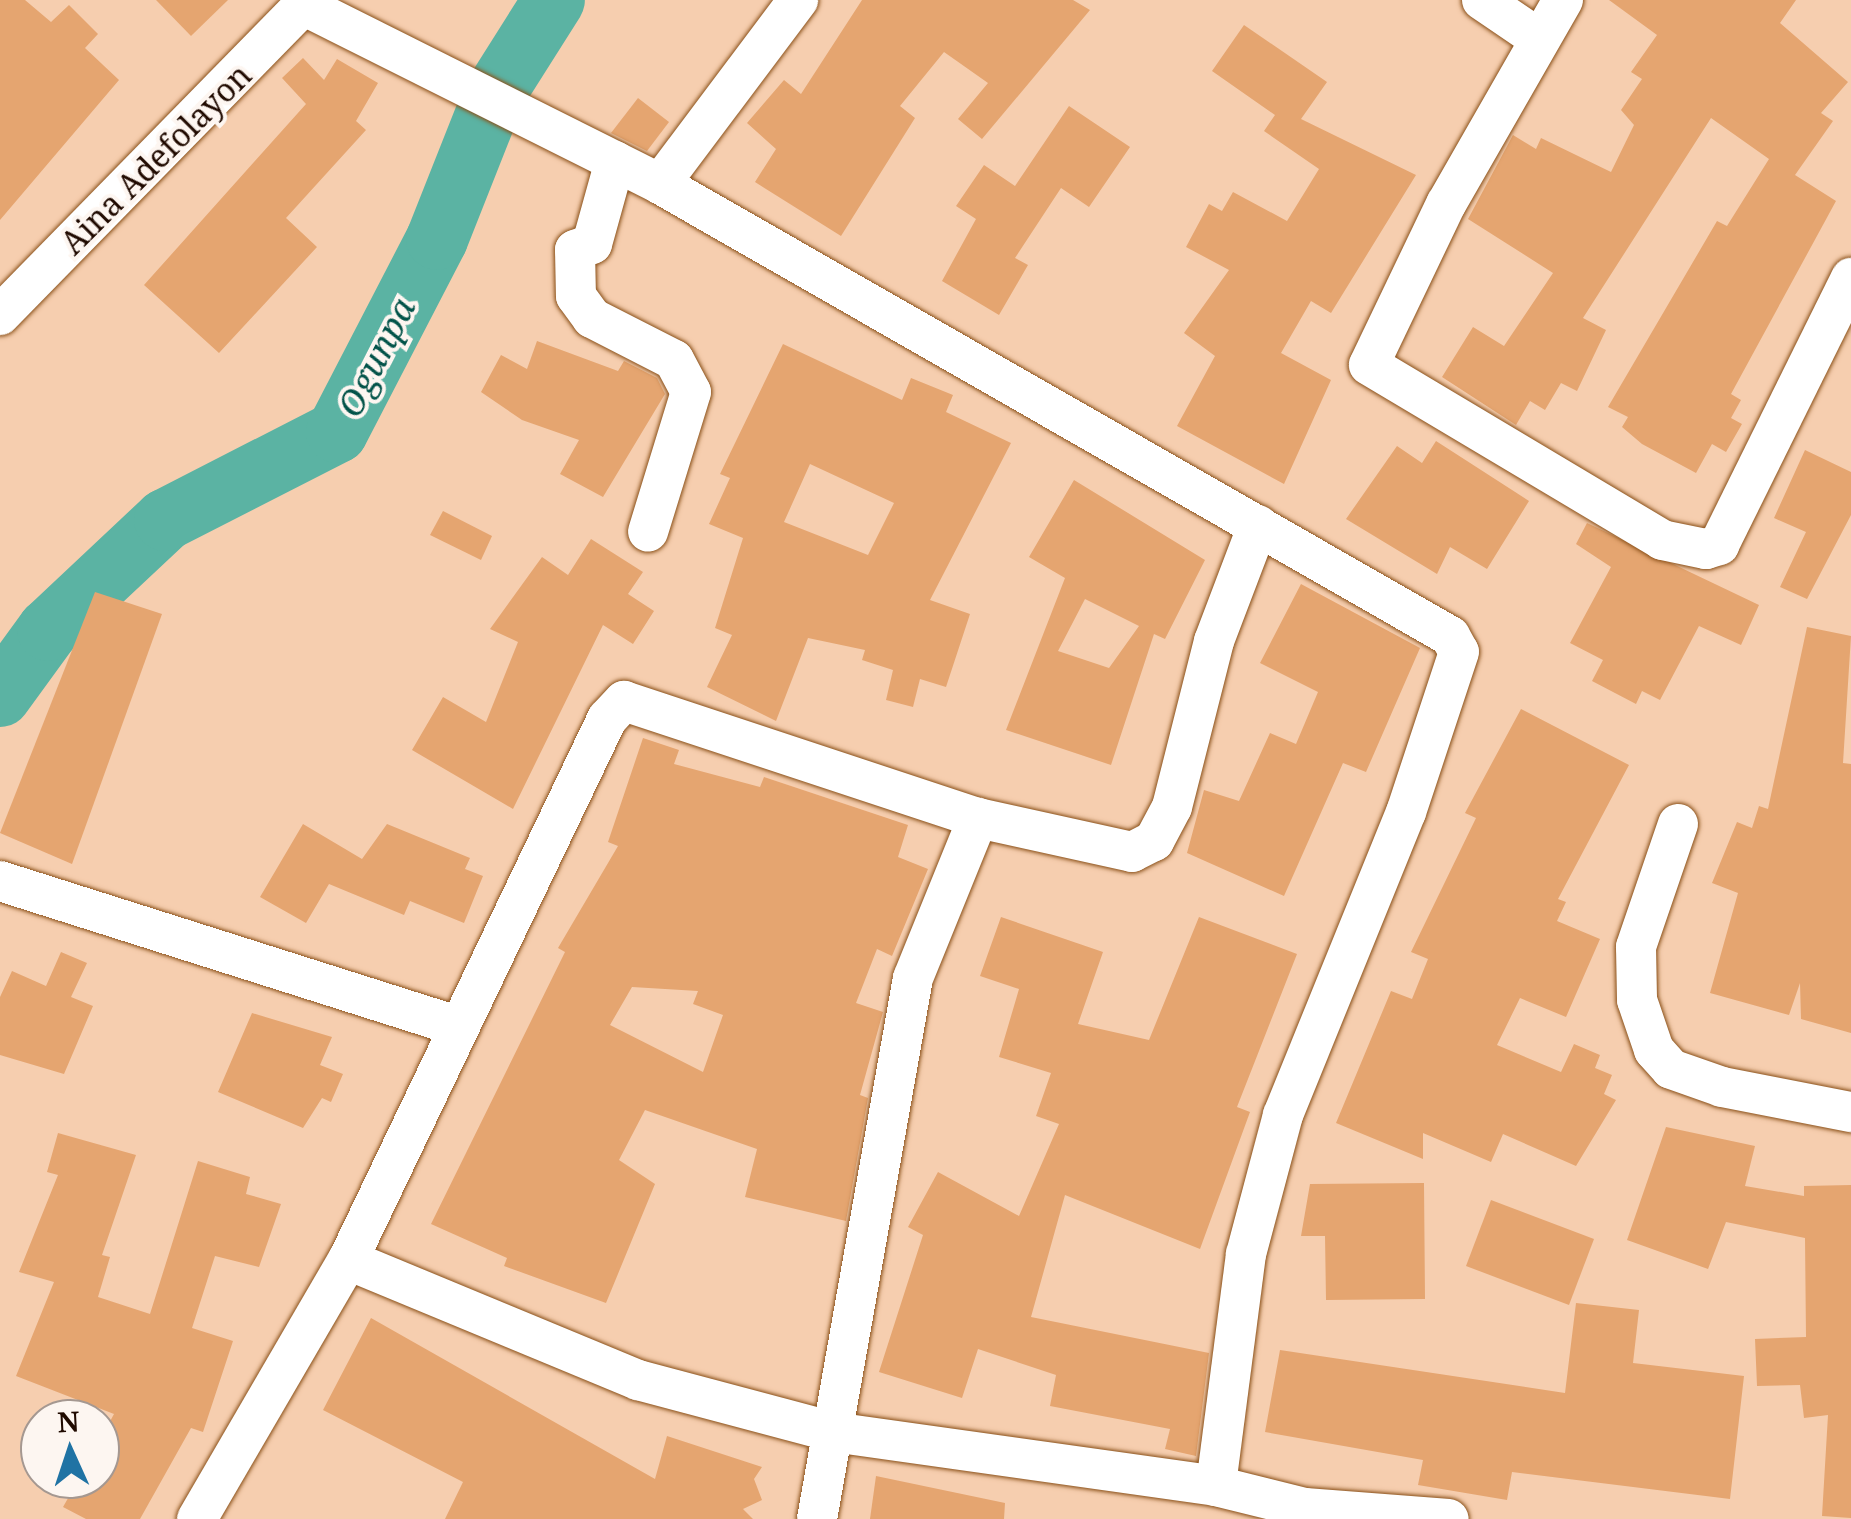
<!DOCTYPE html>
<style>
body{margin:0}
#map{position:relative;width:1851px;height:1519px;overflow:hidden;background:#f6ceaf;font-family:"Noto Serif",serif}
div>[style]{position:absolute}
.river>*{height:62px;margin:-31px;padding:0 31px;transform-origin:31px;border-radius:31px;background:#5bb3a3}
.building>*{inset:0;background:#e5a570}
.roads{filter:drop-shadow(0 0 2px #8a5018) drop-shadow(0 0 2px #8a5018)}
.minor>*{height:40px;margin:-20px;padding:0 20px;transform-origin:20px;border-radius:20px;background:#fff}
span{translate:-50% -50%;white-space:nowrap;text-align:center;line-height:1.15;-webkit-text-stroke:8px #fdf6f1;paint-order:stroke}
.street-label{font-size:32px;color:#200a00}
.water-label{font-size:35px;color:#025349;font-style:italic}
.north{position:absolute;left:20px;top:1399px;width:100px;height:100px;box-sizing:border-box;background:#fdf6f1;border:2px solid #a59891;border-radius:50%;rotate:357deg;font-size:28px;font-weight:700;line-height:40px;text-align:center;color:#200a00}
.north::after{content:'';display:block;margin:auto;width:35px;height:45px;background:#2073a4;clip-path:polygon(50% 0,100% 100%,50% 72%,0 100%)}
</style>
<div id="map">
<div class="river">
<i style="left:0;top:696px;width:82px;rotate:-54deg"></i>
<i style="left:48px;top:630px;width:161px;rotate:-43.2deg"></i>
<i style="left:165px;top:520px;width:193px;rotate:-27.1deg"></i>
<i style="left:337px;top:432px;width:217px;rotate:-62.6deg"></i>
<i style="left:437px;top:239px;width:155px;rotate:-68.4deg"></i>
<i style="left:494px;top:95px;width:112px;rotate:-57.7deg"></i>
</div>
<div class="building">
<i style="clip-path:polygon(0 0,25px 0,51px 22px,69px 5px,98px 34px,85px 48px,119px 80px,0 220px)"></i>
<i style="clip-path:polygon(156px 0,228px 0,191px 36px)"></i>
<i style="clip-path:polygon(862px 0,1073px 0,1090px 10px,982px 139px,958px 119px,988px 83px,944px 52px,900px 106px,915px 118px,841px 236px,755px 182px,776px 149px,747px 123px,784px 80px,801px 94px)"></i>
<i style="clip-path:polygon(1609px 0,1796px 0,1780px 23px,1848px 82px,1821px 113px,1833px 121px,1795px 175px,1836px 201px,1731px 394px,1741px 400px,1731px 418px,1742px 424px,1726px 452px,1712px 444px,1696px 473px,1642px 444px,1622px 427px,1628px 417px,1608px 407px,1717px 221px,1727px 226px,1769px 159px,1711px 118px,1583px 318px,1606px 330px,1577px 391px,1561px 383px,1545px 410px,1530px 401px,1516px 425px,1442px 377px,1473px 327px,1504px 346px,1553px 273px,1468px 219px,1513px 135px,1536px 149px,1541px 138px,1611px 172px,1634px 125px,1621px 110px,1642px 79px,1631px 72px,1657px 35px)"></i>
<i style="clip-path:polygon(1244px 25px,1327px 82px,1301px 119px,1416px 175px,1331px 313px,1311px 301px,1281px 353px,1331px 380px,1284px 484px,1177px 426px,1215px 356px,1184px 333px,1229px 270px,1186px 247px,1209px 204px,1222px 211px,1233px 192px,1287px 221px,1319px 169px,1264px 131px,1275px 115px,1212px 71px)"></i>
<i style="clip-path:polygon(303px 58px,324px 80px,337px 59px,378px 83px,356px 121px,366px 130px,286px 218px,317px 247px,219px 353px,144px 285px,306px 104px,282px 78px)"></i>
<i style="clip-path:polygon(638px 98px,669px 122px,647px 151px,611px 133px)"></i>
<i style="clip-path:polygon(1069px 106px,1130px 147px,1089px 207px,1061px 188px,1015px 258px,1028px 265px,999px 315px,942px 281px,976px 219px,956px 206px,984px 165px,1015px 186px)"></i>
<i style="clip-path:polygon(537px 341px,618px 371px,624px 361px,657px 378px,665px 394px,603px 497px,560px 474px,579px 440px,522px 420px,481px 392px,501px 355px,527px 369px)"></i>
<i style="clip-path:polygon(evenodd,783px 344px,902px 400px,911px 378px,953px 395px,946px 412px,1011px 443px,930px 600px,970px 614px,946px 687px,920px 679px,913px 707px,886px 700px,893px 670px,862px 660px,865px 650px,808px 638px,776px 721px,707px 687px,732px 635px,715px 628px,743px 538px,709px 524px,730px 478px,720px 474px,783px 344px,810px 464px,894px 503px,868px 555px,784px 522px,810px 464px)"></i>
<i style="clip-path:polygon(1436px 441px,1529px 501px,1487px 569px,1450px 547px,1437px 574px,1346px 519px,1397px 446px,1422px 463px)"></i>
<i style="clip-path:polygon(1805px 450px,1851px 472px,1851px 515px,1807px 599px,1780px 587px,1806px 532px,1774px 518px)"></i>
<i style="clip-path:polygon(evenodd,1074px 480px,1205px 560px,1165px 639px,1154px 634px,1111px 765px,1006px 730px,1065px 578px,1029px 557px,1074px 480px,1085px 599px,1139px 626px,1109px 668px,1058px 651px,1085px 599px)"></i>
<i style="clip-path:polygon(443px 511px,492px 536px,481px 560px,430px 535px)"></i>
<i style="clip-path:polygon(1587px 523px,1759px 605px,1741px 645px,1699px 626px,1660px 700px,1642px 691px,1636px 704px,1592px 681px,1603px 660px,1570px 643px,1611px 567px,1576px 544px)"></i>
<i style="clip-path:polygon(591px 539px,643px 572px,628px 594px,654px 611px,633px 644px,603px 625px,513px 809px,412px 750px,443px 697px,486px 722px,518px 642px,490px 629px,542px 557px,568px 575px)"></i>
<i style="clip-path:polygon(1301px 584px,1420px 648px,1366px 772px,1343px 763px,1284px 896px,1187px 853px,1204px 790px,1239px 801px,1270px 733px,1296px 744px,1318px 692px,1260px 663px)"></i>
<i style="clip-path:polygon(95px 592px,162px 614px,72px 864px,0 833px)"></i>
<i style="clip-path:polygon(1807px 627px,1851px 636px,1843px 763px,1851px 764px,1851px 1033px,1801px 1019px,1800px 983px,1789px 1015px,1710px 993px,1738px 893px,1712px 883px,1737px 822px,1752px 828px,1759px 806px,1768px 809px)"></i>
<i style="clip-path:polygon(1521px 709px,1629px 765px,1558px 899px,1566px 902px,1557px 921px,1600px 939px,1566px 1017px,1520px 998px,1497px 1045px,1561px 1072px,1574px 1044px,1600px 1055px,1595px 1068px,1612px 1075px,1604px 1094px,1616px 1100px,1576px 1166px,1503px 1134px,1491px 1162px,1423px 1133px,1423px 1159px,1336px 1123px,1391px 991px,1412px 999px,1428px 959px,1411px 952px,1476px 818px,1465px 813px)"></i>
<i style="clip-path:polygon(evenodd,643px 738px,679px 750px,674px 764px,760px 787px,764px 777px,908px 825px,898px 857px,928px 869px,892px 956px,877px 949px,856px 1003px,883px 1012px,860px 1095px,868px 1098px,846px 1221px,745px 1197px,757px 1149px,645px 1110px,619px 1160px,655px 1184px,606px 1303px,504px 1266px,507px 1258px,431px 1224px,565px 952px,558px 948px,618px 846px,608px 842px,643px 738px,632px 987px,698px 991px,693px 1004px,723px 1015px,703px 1072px,610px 1025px,632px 987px)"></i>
<i style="clip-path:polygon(303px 824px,362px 859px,387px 824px,470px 858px,465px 869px,483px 876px,464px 923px,410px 901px,404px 915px,329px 884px,306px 923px,260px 897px)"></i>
<i style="clip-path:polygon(1001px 917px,1103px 952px,1078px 1024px,1149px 1040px,1199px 917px,1297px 954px,1237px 1107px,1250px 1112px,1200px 1249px,1065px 1195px,1031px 1317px,1209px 1353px,1196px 1456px,1165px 1449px,1170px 1429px,1050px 1406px,1056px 1375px,978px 1349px,962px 1398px,879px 1372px,923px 1235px,908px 1227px,938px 1172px,1019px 1216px,1059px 1124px,1036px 1116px,1051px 1073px,999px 1057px,1019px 989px,980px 976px)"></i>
<i style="clip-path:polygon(61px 952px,87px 963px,71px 997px,93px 1006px,64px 1074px,0 1055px,0 997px,12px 971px,46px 986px)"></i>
<i style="clip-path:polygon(252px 1013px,332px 1037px,320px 1065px,343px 1074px,331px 1102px,322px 1098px,303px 1128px,218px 1092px)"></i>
<i style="clip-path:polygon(1666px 1127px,1755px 1146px,1745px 1186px,1804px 1196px,1804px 1186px,1851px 1185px,1851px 1518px,1822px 1516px,1828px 1415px,1804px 1418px,1800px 1385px,1757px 1386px,1755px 1339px,1806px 1337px,1805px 1238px,1726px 1222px,1708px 1269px,1627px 1240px)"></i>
<i style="clip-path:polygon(58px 1133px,136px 1155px,102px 1255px,110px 1257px,98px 1297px,150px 1314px,198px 1161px,250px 1177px,246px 1194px,281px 1204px,259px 1267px,215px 1256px,192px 1328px,233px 1341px,203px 1432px,191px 1428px,140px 1519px,86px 1519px,63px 1507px,79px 1479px,100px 1479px,100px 1440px,114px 1414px,16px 1376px,54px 1282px,19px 1272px,58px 1175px,47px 1172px)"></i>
<i style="clip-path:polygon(1424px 1183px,1425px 1299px,1326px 1300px,1325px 1236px,1301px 1236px,1310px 1184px)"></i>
<i style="clip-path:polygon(1491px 1200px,1594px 1239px,1569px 1305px,1466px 1266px)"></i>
<i style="clip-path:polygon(1576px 1303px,1639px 1310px,1633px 1363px,1744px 1376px,1730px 1499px,1512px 1472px,1507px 1500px,1418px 1485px,1423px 1460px,1265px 1432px,1280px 1350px,1565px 1393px)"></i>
<i style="clip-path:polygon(371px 1318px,655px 1479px,667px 1436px,762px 1467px,754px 1479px,762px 1500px,743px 1509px,753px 1519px,445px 1519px,463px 1482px,323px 1410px)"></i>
<i style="clip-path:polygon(876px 1476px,1005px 1503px,1004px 1519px,870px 1519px)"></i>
</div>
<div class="roads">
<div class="minor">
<i style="left:1482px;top:0;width:68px;rotate:34.2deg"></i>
<i style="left:1563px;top:0;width:235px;rotate:119.8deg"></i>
<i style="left:1446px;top:204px;width:178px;rotate:115.6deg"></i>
<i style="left:1369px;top:365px;width:341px;rotate:30.8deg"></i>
<i style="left:1662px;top:540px;width:45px;rotate:11.6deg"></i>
<i style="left:1706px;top:549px;width:14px;rotate:-17deg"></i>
<i style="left:1719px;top:545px;width:298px;rotate:-63.7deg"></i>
<i style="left:307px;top:7px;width:395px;rotate:26.6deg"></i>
<i style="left:660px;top:184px;width:910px;rotate:29.78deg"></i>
<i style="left:1450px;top:636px;width:18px;rotate:61deg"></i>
<i style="left:1459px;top:652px;width:169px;rotate:108.3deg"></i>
<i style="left:1406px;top:812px;width:327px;rotate:112.1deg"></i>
<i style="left:1283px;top:1115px;width:144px;rotate:104.9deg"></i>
<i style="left:1246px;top:1254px;width:234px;rotate:97.4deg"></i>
<i style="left:615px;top:161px;width:86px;rotate:105.5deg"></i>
<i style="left:592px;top:244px;width:18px;rotate:161deg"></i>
<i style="left:575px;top:250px;width:46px;rotate:88.8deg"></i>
<i style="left:576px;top:296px;width:27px;rotate:54deg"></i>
<i style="left:592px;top:318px;width:92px;rotate:27.1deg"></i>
<i style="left:674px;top:360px;width:36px;rotate:62deg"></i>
<i style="left:691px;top:392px;width:146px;rotate:107.1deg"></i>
<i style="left:660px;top:184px;width:230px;rotate:-53.1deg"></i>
<i style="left:0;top:315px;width:441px;rotate:-45.6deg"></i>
<i style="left:1678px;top:824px;width:130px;rotate:108.9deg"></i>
<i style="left:1636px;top:947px;width:53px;rotate:88.9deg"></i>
<i style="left:1637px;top:1000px;width:53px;rotate:71.2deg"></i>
<i style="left:1654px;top:1050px;width:25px;rotate:48deg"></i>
<i style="left:1671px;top:1069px;width:54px;rotate:19.4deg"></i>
<i style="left:1722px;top:1087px;width:131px;rotate:11deg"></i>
<i style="left:0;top:881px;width:478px;rotate:17.6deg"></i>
<i style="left:348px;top:1260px;width:314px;rotate:22.5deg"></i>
<i style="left:638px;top:1380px;width:202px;rotate:14.9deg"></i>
<i style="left:833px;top:1432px;width:387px;rotate:8deg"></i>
<i style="left:1216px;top:1486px;width:92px;rotate:13.9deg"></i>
<i style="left:1305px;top:1508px;width:144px;rotate:4.4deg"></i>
<i style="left:197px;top:1519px;width:300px;rotate:-59.8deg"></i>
<i style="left:348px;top:1260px;width:600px;rotate:-64.42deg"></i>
<i style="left:607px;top:719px;width:25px;rotate:-47deg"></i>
<i style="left:624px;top:701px;width:373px;rotate:18.3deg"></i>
<i style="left:978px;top:818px;width:158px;rotate:12.4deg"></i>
<i style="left:1132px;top:852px;width:25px;rotate:-27deg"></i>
<i style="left:1154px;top:841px;width:38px;rotate:-62deg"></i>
<i style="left:1172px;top:807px;width:171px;rotate:-75.8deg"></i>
<i style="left:1214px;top:641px;width:124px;rotate:-69.2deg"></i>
<i style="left:817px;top:1519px;width:549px;rotate:-79.94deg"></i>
<i style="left:913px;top:978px;width:173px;rotate:-67.9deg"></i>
</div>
</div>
<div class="street-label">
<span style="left:156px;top:159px;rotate:-45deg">Aina Adefolayon</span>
</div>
<div class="water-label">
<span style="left:376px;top:357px;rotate:-63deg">Ogunpa</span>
</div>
<div class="north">N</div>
</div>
